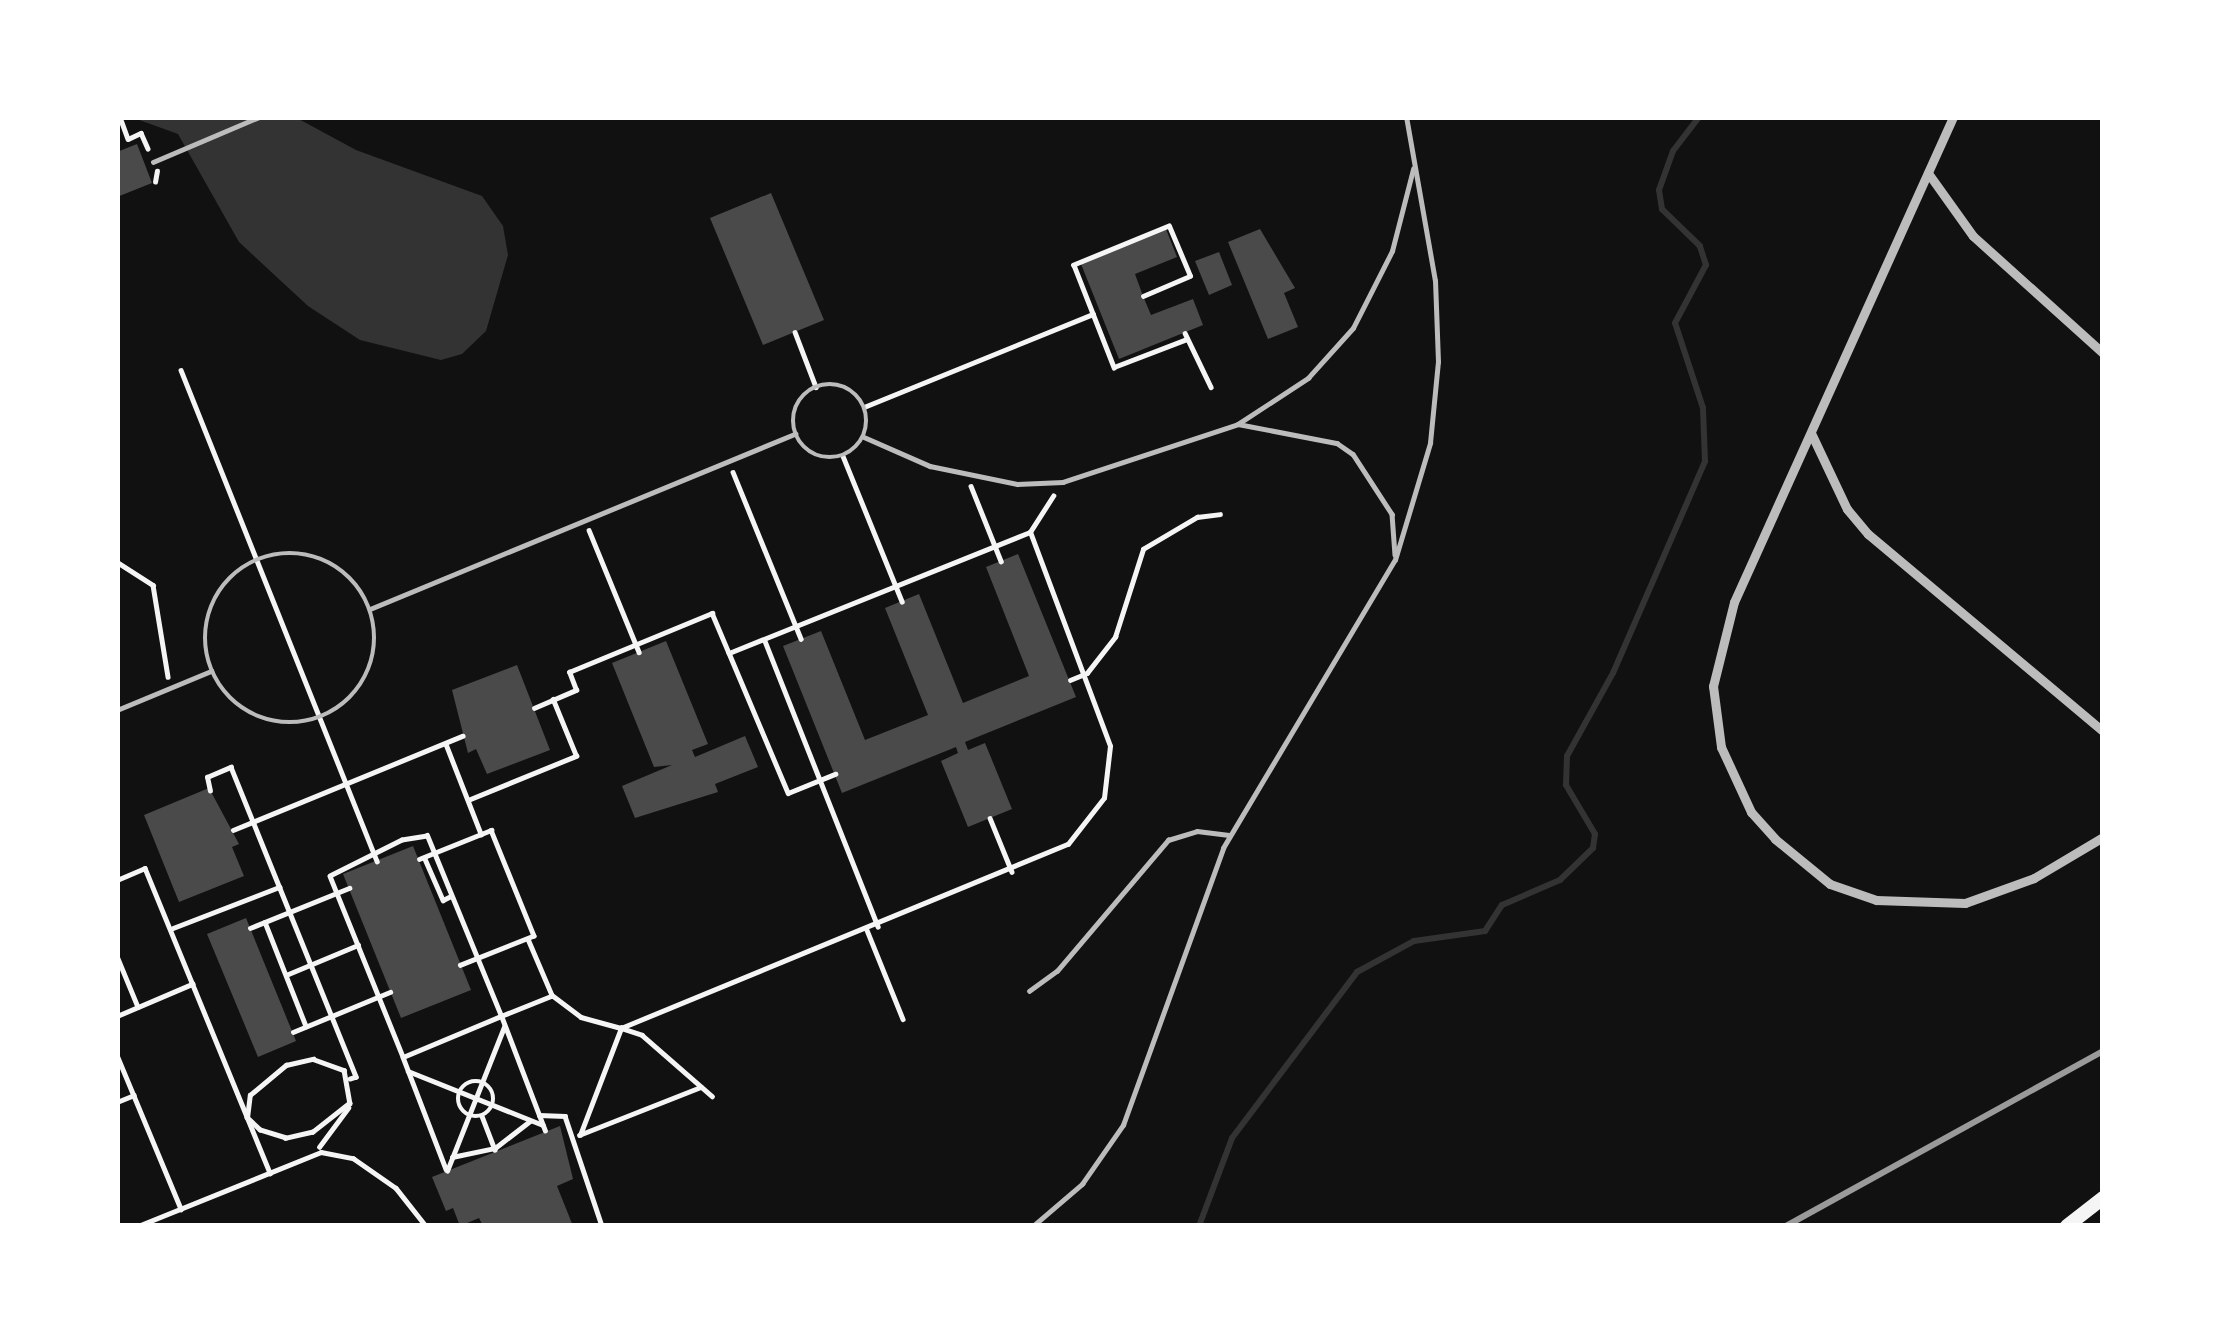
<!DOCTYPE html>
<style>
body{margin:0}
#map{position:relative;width:2220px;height:1343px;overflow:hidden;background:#111;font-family:Barlow,sans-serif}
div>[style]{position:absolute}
.water>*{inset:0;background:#333}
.stream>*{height:6px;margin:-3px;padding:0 3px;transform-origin:3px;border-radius:3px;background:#333}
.building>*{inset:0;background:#4a4a4a}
.path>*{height:4.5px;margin:-2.25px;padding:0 2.25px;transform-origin:2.25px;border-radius:2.25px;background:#f5f5f5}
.path>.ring{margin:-2.25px;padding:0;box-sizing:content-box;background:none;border:4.5px solid #f5f5f5;border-radius:50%}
.service>*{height:4.5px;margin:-2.25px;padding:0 2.25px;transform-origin:2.25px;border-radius:2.25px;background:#bcbcbc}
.service>.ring{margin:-2.25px;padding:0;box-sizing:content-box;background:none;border:4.5px solid #bcbcbc;border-radius:50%}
.minor>*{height:9px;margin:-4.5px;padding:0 4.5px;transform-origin:4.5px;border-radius:4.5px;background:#bcbcbc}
.primary>*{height:14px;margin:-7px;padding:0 7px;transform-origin:7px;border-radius:7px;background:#f5f5f5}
.rail>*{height:6px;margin:-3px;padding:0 3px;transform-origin:3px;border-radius:3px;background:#9a9a9a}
span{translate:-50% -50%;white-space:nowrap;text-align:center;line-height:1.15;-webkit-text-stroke:9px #fff;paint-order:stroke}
.frame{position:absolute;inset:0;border:120px solid #fff;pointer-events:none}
</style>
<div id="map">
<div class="water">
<i style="clip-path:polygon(131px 117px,295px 117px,356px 150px,482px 196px,503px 226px,508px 255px,486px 331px,462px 354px,441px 360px,360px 340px,308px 306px,239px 242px,178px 134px)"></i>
</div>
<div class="stream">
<i style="left:1199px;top:1226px;width:94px;rotate:-69.4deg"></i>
<i style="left:1232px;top:1138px;width:208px;rotate:-53deg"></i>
<i style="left:1357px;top:972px;width:65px;rotate:-28.5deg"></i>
<i style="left:1414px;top:941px;width:72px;rotate:-8deg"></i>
<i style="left:1485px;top:931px;width:31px;rotate:-57deg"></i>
<i style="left:1502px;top:905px;width:63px;rotate:-23.3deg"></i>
<i style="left:1560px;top:880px;width:46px;rotate:-44.1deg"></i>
<i style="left:1593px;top:848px;width:14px;rotate:-82deg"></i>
<i style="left:1595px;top:834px;width:57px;rotate:-120.6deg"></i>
<i style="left:1566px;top:785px;width:29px;rotate:-88deg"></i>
<i style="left:1567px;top:756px;width:95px;rotate:-61deg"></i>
<i style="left:1613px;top:673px;width:231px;rotate:-66.5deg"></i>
<i style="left:1705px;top:461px;width:53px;rotate:-92.2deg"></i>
<i style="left:1703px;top:408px;width:89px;rotate:-108.2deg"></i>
<i style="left:1675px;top:323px;width:66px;rotate:-61.9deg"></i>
<i style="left:1706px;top:265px;width:20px;rotate:-108deg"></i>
<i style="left:1700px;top:246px;width:53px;rotate:-135.8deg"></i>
<i style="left:1662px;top:209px;width:19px;rotate:-99deg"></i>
<i style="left:1659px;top:190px;width:41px;rotate:-70.3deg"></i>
<i style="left:1673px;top:151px;width:43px;rotate:-52.6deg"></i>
</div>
<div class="building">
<i style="clip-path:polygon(137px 144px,152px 183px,117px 197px,117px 152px)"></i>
<i style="clip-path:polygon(771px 193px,824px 320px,763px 345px,710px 218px)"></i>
<i style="clip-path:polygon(1166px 229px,1177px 257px,1135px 274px,1143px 296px,1151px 315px,1193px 299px,1203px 325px,1119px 359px,1081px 264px)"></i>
<i style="clip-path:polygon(1260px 229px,1295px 288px,1284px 293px,1298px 327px,1268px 339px,1228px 242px)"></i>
<i style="clip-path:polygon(1219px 252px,1232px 285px,1209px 295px,1195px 261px)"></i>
<i style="clip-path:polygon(1018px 554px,1076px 697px,965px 742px,968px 750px,985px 743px,1012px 809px,968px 827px,941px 761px,958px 753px,956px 747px,842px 793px,783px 646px,821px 631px,865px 740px,928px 715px,885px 608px,919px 594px,963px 703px,1029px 676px,986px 567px)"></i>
<i style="clip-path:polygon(666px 641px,708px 744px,692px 750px,695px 757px,745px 736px,758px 767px,715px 784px,718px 792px,635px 818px,622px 786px,672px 765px,654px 767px,612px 663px)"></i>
<i style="clip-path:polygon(517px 665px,550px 750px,487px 774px,476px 749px,468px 753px,452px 690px)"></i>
<i style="clip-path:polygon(209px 788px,239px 844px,232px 847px,244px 876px,179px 902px,144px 815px)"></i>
<i style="clip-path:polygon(413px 846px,471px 990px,401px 1018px,343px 874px)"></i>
<i style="clip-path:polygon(246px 918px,296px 1041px,258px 1057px,207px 934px)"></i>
<i style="clip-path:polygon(560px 1126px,573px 1179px,557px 1186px,573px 1226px,483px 1226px,479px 1218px,460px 1226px,453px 1208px,446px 1211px,432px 1177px)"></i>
</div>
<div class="path">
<i style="left:120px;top:117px;width:23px;rotate:70deg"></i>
<i style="left:128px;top:139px;width:14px;rotate:-25deg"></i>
<i style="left:141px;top:133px;width:17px;rotate:66deg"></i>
<i style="left:117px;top:151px;width:1px;rotate:90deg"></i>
<i style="left:155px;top:182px;width:11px;rotate:-80deg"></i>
<i style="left:1143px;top:296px;width:51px;rotate:-23.1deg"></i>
<i style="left:1190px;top:276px;width:54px;rotate:-112.8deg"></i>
<i style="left:1169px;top:226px;width:103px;rotate:157.7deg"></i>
<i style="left:1074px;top:265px;width:110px;rotate:68.6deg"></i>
<i style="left:1114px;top:367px;width:78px;rotate:-21deg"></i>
<i style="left:795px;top:332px;width:59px;rotate:69.1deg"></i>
<i style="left:1185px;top:333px;width:60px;rotate:64.3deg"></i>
<i style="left:181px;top:370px;width:529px;rotate:68.24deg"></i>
<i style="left:864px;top:407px;width:247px;rotate:-22.1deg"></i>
<i style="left:843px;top:456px;width:157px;rotate:67.9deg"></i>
<i style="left:733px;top:472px;width:180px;rotate:67.8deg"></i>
<i style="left:971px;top:486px;width:81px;rotate:68.2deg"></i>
<i style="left:589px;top:530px;width:132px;rotate:67.7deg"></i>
<i style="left:117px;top:562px;width:43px;rotate:32.6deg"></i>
<i style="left:153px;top:585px;width:93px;rotate:80.7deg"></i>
<i style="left:765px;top:641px;width:307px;rotate:68.4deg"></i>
<i style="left:729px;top:653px;width:152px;rotate:67.1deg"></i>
<i style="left:788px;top:793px;width:51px;rotate:-22deg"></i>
<i style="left:1070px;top:680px;width:18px;rotate:-22deg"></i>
<i style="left:1087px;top:673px;width:46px;rotate:-52.1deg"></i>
<i style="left:1115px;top:637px;width:92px;rotate:-72.3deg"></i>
<i style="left:1143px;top:549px;width:63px;rotate:-30.7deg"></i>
<i style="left:1197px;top:517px;width:23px;rotate:-7deg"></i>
<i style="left:534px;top:708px;width:46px;rotate:-23.2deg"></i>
<i style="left:576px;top:690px;width:19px;rotate:-111deg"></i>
<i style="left:569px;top:672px;width:155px;rotate:-22.4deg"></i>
<i style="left:712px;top:613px;width:43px;rotate:67deg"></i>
<i style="left:729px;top:653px;width:324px;rotate:-21.9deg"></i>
<i style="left:1030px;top:532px;width:43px;rotate:-57.4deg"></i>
<i style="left:446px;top:744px;width:97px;rotate:68.7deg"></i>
<i style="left:210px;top:791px;width:14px;rotate:-102deg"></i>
<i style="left:207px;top:777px;width:26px;rotate:-23deg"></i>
<i style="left:231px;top:767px;width:334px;rotate:68deg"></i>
<i style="left:356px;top:1077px;width:6px;rotate:162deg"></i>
<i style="left:468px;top:800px;width:117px;rotate:-22.2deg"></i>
<i style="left:576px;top:756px;width:61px;rotate:-112.3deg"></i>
<i style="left:990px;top:818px;width:58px;rotate:67.8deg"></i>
<i style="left:233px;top:830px;width:248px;rotate:-22.3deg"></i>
<i style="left:419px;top:859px;width:78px;rotate:-21.9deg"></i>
<i style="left:491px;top:830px;width:114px;rotate:67.9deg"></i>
<i style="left:534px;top:936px;width:79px;rotate:158.3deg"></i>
<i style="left:425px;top:859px;width:45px;rotate:66.3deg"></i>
<i style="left:443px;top:900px;width:9px;rotate:-27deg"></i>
<i style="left:117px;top:880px;width:30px;rotate:-23deg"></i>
<i style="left:145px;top:868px;width:330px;rotate:67.7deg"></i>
<i style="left:265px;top:922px;width:112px;rotate:68.5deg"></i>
<i style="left:173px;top:928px;width:114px;rotate:-21.1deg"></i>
<i style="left:250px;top:928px;width:107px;rotate:-22deg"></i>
<i style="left:867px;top:930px;width:96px;rotate:68deg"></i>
<i style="left:528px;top:939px;width:61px;rotate:66.8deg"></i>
<i style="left:552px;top:995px;width:36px;rotate:37deg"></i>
<i style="left:581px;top:1017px;width:41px;rotate:15.4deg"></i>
<i style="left:621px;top:1028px;width:483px;rotate:-22.4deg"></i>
<i style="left:1068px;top:844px;width:58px;rotate:-52deg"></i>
<i style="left:1104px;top:798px;width:52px;rotate:-83.4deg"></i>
<i style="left:1110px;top:746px;width:228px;rotate:-110.5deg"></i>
<i style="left:117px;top:956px;width:55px;rotate:67.6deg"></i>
<i style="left:286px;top:975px;width:78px;rotate:-22.6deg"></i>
<i style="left:117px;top:1016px;width:82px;rotate:-23.1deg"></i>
<i style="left:293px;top:1032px;width:105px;rotate:-22.4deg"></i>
<i style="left:117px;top:1055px;width:167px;rotate:67.4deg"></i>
<i style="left:403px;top:1057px;width:120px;rotate:69deg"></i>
<i style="left:313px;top:1059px;width:33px;rotate:20deg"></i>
<i style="left:344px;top:1070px;width:34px;rotate:80deg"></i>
<i style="left:350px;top:1103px;width:47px;rotate:141.9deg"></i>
<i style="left:313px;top:1132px;width:28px;rotate:167deg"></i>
<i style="left:286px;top:1138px;width:27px;rotate:-163deg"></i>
<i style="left:260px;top:1130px;width:18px;rotate:-137deg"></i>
<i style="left:247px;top:1118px;width:23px;rotate:-83deg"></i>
<i style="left:250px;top:1095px;width:47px;rotate:-39.8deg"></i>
<i style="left:286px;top:1065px;width:28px;rotate:-13deg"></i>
<i style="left:408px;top:1071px;width:145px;rotate:21.8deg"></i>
<i class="ring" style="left:458px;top:1081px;width:31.5px;height:31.5px"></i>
<i style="left:117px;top:1102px;width:18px;rotate:-22deg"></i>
<i style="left:539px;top:1115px;width:26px;rotate:2deg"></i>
<i style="left:565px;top:1116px;width:116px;rotate:71.4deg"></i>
<i style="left:482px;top:1116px;width:36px;rotate:69deg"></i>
<i style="left:545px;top:1131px;width:123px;rotate:-110.9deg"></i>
<i style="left:501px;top:1016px;width:195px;rotate:-112.3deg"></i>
<i style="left:427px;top:836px;width:25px;rotate:171deg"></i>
<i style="left:402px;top:840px;width:80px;rotate:153.4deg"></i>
<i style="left:330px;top:876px;width:195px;rotate:68deg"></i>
<i style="left:403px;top:1057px;width:106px;rotate:-22.7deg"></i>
<i style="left:501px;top:1016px;width:54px;rotate:-21.8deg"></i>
<i style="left:579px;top:1135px;width:131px;rotate:-21.5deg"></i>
<i style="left:580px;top:1135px;width:115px;rotate:-69deg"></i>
<i style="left:621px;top:1028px;width:22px;rotate:18deg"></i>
<i style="left:642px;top:1035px;width:93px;rotate:41.1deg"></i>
<i style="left:319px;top:1147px;width:49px;rotate:-53.4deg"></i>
<i style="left:452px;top:1157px;width:44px;rotate:-11.8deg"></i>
<i style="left:495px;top:1148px;width:44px;rotate:-37.6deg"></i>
<i style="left:447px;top:1171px;width:155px;rotate:-68.4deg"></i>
<i style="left:138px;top:1226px;width:197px;rotate:-22deg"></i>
<i style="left:321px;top:1152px;width:33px;rotate:11deg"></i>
<i style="left:353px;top:1158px;width:52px;rotate:34.9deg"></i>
<i style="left:396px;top:1188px;width:48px;rotate:51.7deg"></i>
</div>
<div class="service">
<i style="left:153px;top:162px;width:115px;rotate:-23deg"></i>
<i class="ring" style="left:793px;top:384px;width:69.5px;height:69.5px"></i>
<i style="left:1238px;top:424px;width:101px;rotate:10.9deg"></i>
<i style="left:1337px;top:443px;width:19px;rotate:35deg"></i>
<i style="left:1353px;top:454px;width:72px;rotate:57deg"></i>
<i style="left:1392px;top:514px;width:41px;rotate:85.8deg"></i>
<i style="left:864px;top:437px;width:72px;rotate:23.7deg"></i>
<i style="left:930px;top:466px;width:89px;rotate:11.7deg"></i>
<i style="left:1017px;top:484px;width:46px;rotate:-2.5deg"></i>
<i style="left:1063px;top:482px;width:184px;rotate:-18.3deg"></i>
<i style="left:1238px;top:424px;width:84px;rotate:-33.3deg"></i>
<i style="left:1308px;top:378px;width:67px;rotate:-48deg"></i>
<i style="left:1353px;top:328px;width:86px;rotate:-63.1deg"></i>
<i style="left:1392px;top:251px;width:85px;rotate:-75.6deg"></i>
<i class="ring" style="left:205px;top:553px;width:165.5px;height:165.5px"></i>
<i style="left:370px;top:609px;width:460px;rotate:-22.4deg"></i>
<i style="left:117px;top:710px;width:102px;rotate:-22.5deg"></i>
<i style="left:1029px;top:991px;width:34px;rotate:-36deg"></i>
<i style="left:1057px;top:971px;width:172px;rotate:-49.7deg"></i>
<i style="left:1168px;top:840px;width:30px;rotate:-17deg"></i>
<i style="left:1197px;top:831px;width:32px;rotate:7deg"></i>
<i style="left:1033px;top:1226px;width:65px;rotate:-40.6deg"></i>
<i style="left:1082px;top:1184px;width:72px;rotate:-55.2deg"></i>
<i style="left:1123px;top:1125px;width:294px;rotate:-70.1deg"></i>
<i style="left:1223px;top:848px;width:335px;rotate:-59.2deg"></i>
<i style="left:1395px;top:560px;width:122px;rotate:-73.3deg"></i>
<i style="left:1430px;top:443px;width:81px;rotate:-84.4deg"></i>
<i style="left:1438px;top:362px;width:81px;rotate:-92.1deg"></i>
<i style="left:1435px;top:281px;width:167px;rotate:-100deg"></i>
</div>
<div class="minor">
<i style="left:1953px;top:117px;width:532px;rotate:114.3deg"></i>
<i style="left:1734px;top:602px;width:87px;rotate:104deg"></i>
<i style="left:1713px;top:686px;width:62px;rotate:82.5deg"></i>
<i style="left:1721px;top:747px;width:72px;rotate:65.2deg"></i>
<i style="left:1751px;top:812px;width:36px;rotate:48deg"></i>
<i style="left:1775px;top:839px;width:71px;rotate:39.3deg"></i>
<i style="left:1830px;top:884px;width:49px;rotate:19.2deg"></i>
<i style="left:1876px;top:900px;width:89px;rotate:1.9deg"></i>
<i style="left:1965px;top:903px;width:73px;rotate:-19.9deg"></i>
<i style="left:2034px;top:878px;width:80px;rotate:-30.7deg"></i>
<i style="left:1928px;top:173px;width:77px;rotate:54.5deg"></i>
<i style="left:1973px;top:236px;width:175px;rotate:42deg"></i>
<i style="left:1811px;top:433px;width:84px;rotate:64.7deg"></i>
<i style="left:1847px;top:509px;width:33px;rotate:50deg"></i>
<i style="left:1868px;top:534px;width:307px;rotate:40deg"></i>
</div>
<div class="primary">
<i style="left:2067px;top:1226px;width:46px;rotate:-37.9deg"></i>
</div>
<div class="rail">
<i style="left:1786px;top:1226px;width:362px;rotate:-28.9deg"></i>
</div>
<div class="frame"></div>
</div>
